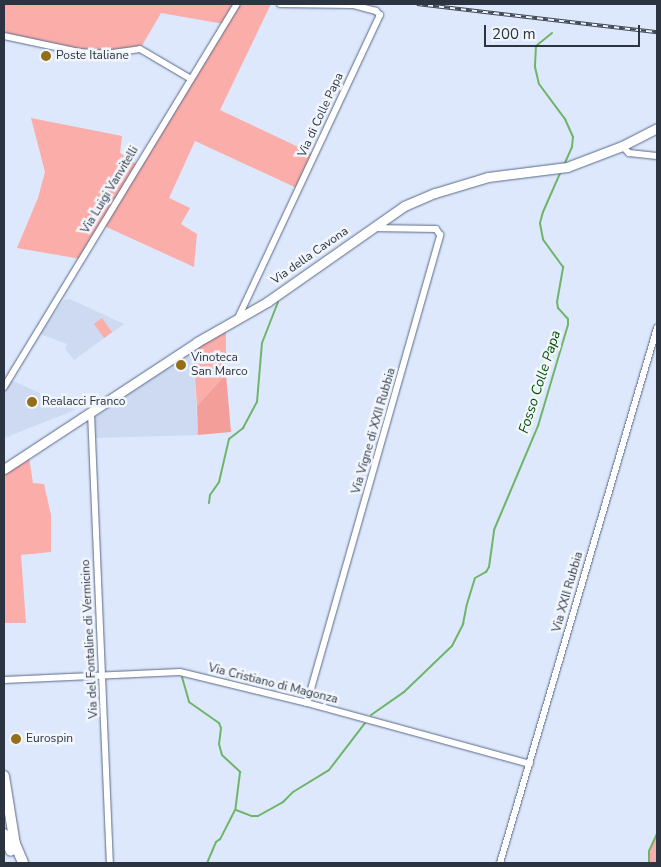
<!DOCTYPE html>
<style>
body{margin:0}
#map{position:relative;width:661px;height:867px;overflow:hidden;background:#dde8fd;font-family:"Nunito Sans",sans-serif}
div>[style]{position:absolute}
.built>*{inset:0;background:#cddaf2}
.green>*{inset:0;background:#fbada9}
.forest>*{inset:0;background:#f49e9a}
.stream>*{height:2px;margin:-1px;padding:0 1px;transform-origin:1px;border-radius:1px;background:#6eb569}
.roads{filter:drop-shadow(0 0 1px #596986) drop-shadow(0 0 1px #596986)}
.minor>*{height:6px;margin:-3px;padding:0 3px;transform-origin:3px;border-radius:3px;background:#fff}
.secondary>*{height:9px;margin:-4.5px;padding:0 4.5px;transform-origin:4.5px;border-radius:4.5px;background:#fff}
.primary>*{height:10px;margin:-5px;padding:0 5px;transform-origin:5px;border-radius:5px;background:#fff}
.rail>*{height:4px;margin-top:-2px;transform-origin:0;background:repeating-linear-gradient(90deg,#f1f5fc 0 5.5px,#3f4755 0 11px);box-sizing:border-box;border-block:1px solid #3f4755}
.dots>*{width:14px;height:14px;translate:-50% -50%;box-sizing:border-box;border:2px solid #f1f5fc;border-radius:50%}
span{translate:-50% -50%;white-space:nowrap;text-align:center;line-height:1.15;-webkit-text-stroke:5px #f1f5fc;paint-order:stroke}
.poi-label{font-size:12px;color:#2d3441}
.left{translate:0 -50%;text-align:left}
.street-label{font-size:12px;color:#2d3441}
.water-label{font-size:14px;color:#045304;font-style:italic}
.frame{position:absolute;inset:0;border:5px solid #2d3441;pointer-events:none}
.scale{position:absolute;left:484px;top:25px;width:156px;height:22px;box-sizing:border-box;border:2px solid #2d3441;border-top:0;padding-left:6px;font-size:15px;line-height:18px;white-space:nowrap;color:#2d3441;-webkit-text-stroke:4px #f1f5fc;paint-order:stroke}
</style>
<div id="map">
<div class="built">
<i style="clip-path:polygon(70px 299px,124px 324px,74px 360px,65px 349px,67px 344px,40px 334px,64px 300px)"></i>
<i style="clip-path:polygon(193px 350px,198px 435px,95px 438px,95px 417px)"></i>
<i style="clip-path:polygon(11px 380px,44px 395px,75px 410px,4px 438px,4px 392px)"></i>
</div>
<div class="green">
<i style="clip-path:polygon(4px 4px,271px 4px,220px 110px,315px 155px,299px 189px,195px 141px,169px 198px,190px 208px,181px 224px,197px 234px,194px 267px,102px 225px,81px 259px,17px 248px,38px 198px,45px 172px,31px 118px,122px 136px,120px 153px,138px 165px,224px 24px,161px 13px,140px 49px,105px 54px,4px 36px)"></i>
<i style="clip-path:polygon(102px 318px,112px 332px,104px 338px,94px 324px)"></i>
<i style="clip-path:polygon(226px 331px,226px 374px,197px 406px,193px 350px)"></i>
<i style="clip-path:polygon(29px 457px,33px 483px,44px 484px,51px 515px,51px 552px,21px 555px,26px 623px,4px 623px,4px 474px)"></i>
<i style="clip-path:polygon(656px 836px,657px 863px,649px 863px,649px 851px)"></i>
</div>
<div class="forest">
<i style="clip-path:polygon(226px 374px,231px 432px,198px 435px,197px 406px)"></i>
</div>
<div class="stream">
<i style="left:552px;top:33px;width:21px;rotate:141deg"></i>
<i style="left:536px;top:46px;width:21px;rotate:93deg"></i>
<i style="left:535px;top:67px;width:17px;rotate:77deg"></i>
<i style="left:539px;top:84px;width:44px;rotate:53.4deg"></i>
<i style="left:565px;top:119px;width:20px;rotate:66deg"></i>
<i style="left:573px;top:137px;width:10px;rotate:96deg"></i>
<i style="left:572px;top:147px;width:20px;rotate:114deg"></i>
<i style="left:209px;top:503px;width:8px;rotate:-83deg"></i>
<i style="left:210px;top:495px;width:16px;rotate:-55deg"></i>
<i style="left:219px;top:482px;width:44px;rotate:-76.9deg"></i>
<i style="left:229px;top:439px;width:18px;rotate:-38deg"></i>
<i style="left:243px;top:428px;width:30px;rotate:-62deg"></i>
<i style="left:257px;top:402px;width:59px;rotate:-85.2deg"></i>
<i style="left:262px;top:343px;width:44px;rotate:-68.7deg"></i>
<i style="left:182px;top:677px;width:26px;rotate:74deg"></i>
<i style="left:189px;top:702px;width:37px;rotate:35deg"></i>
<i style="left:219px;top:723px;width:5px;rotate:68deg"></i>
<i style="left:221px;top:728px;width:16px;rotate:97deg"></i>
<i style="left:219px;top:744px;width:11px;rotate:75deg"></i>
<i style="left:222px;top:755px;width:25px;rotate:43deg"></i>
<i style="left:240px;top:772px;width:38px;rotate:97deg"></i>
<i style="left:235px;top:810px;width:33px;rotate:117deg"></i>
<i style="left:220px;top:839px;width:5px;rotate:143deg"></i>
<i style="left:216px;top:842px;width:23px;rotate:113deg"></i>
<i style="left:371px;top:715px;width:40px;rotate:-34.9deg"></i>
<i style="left:404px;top:692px;width:66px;rotate:-43.8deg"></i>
<i style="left:452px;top:646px;width:25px;rotate:-63deg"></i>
<i style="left:463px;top:624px;width:20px;rotate:-79deg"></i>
<i style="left:467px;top:604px;width:27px;rotate:-73deg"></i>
<i style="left:475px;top:578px;width:13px;rotate:-29deg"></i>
<i style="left:486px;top:572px;width:6px;rotate:-59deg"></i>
<i style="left:489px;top:567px;width:37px;rotate:-82deg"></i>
<i style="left:494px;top:530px;width:113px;rotate:-67.1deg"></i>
<i style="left:538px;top:426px;width:105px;rotate:-73.5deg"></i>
<i style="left:568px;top:325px;width:6px;rotate:-90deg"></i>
<i style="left:568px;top:319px;width:15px;rotate:-132deg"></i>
<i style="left:558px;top:308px;width:6px;rotate:-99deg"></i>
<i style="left:557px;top:302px;width:36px;rotate:-80deg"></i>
<i style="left:563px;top:267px;width:34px;rotate:-126deg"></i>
<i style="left:543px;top:239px;width:16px;rotate:-101deg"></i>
<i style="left:540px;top:223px;width:11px;rotate:-75deg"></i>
<i style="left:543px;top:212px;width:45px;rotate:-66.3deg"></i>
<i style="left:236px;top:810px;width:17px;rotate:21deg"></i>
<i style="left:252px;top:816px;width:6px"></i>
<i style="left:258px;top:816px;width:29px;rotate:-29deg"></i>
<i style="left:283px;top:802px;width:14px;rotate:-45deg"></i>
<i style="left:293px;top:792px;width:42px;rotate:-31.4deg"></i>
<i style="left:329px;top:770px;width:59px;rotate:-52.5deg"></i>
<i style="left:649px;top:863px;width:12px;rotate:-90deg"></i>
<i style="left:649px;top:851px;width:19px;rotate:-65deg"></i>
</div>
<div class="roads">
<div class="minor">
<i style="left:4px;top:36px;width:77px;rotate:12deg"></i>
<i style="left:79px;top:52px;width:26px;rotate:4deg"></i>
<i style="left:105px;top:54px;width:35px;rotate:-8deg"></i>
<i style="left:140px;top:49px;width:59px;rotate:30.5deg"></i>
<i style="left:622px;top:146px;width:10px;rotate:45deg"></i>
<i style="left:629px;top:153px;width:28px;rotate:6deg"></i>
<i style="left:238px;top:318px;width:335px;rotate:-64.9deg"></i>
<i style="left:380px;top:15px;width:6px;rotate:-135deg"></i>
<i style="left:376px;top:11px;width:24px;rotate:-165deg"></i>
<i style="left:353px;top:5px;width:73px;rotate:-179.2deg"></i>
<i style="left:4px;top:387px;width:448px;rotate:-58.7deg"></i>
<i style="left:91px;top:413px;width:450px;rotate:87.6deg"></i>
<i style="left:4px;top:680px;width:176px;rotate:-2.6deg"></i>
<i style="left:180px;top:672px;width:131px;rotate:13.7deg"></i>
<i style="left:307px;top:703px;width:231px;rotate:15.3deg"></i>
<i style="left:307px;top:703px;width:487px;rotate:-74.1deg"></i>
<i style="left:440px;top:235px;width:7px;rotate:-124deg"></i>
<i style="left:436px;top:229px;width:63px;rotate:-179.1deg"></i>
<i style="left:500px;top:863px;width:558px;rotate:-73.65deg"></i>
</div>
<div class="secondary">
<i style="left:4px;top:469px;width:231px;rotate:-33.3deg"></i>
<i style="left:197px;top:342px;width:81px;rotate:-29.7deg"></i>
<i style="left:267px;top:302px;width:167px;rotate:-35deg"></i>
<i style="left:404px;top:206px;width:34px;rotate:-23deg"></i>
<i style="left:435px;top:193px;width:55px;rotate:-16.8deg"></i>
<i style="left:488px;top:177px;width:80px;rotate:-7.2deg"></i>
<i style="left:567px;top:167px;width:59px;rotate:-20.9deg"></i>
<i style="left:622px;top:146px;width:39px;rotate:-27deg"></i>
</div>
<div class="primary">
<i style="left:4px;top:776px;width:70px;rotate:80.9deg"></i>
<i style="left:4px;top:834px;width:18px;rotate:68deg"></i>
<i style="left:13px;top:839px;width:26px;rotate:67deg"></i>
</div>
</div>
<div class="rail">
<i style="left:417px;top:4px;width:242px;rotate:6.7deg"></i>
</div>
<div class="dots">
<i style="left:46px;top:56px;background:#956f18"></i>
<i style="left:181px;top:365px;background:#956f18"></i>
<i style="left:32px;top:402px;background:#956f18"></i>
<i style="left:16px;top:739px;background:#956f18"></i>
</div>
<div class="poi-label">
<span class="left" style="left:56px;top:56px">Poste Italiane</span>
<span class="left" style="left:191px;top:365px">Vinoteca<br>San Marco</span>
<span class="left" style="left:42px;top:402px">Realacci Franco</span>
<span class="left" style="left:26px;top:739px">Eurospin</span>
</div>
<div class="street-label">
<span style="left:321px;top:115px;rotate:-65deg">Via di Colle Papa</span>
<span style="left:110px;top:190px;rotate:-59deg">Via Luigi Vanvitelli</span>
<span style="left:310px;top:256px;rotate:-35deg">Via della Cavona</span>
<span style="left:374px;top:431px;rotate:-74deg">Via Vigne di XXII Rubbia</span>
<span style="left:568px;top:592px;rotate:-74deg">Via XXII Rubbia</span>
<span style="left:90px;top:639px;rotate:-93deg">Via del Fontaline di Vermicino</span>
<span style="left:273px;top:684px;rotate:14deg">Via Cristiano di Magonza</span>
</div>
<div class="water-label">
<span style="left:540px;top:382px;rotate:-72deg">Fosso Colle Papa</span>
</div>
<div class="frame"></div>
<div class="scale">200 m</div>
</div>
